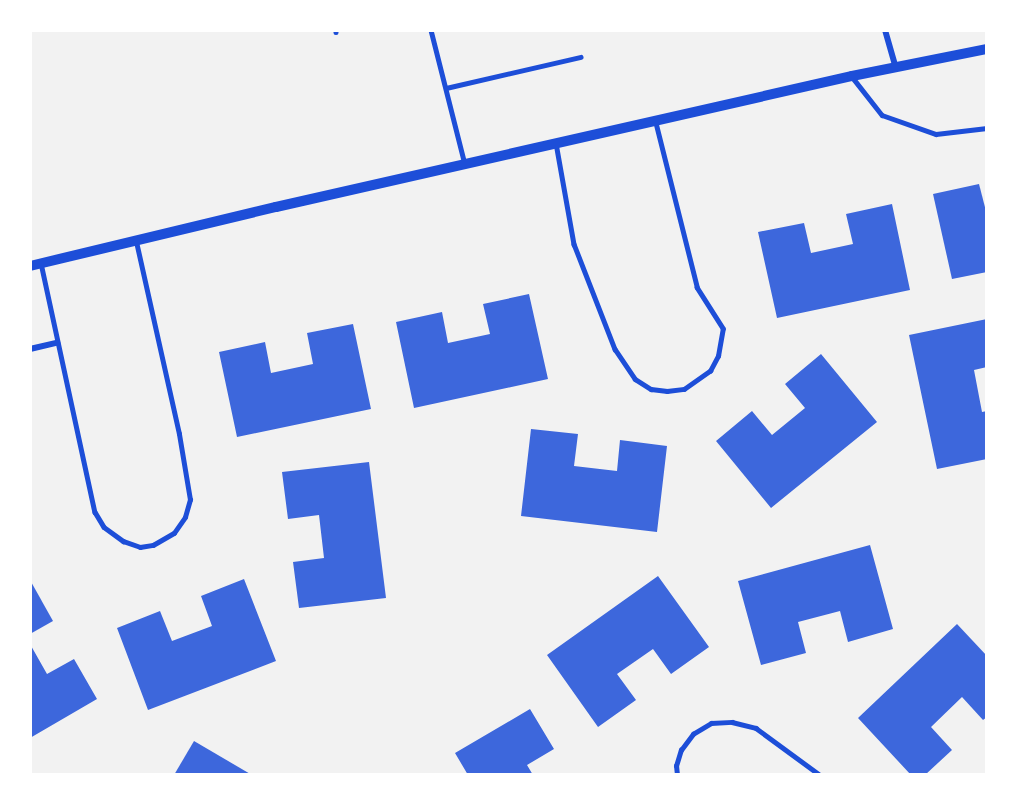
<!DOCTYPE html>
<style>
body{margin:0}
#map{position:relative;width:1017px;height:805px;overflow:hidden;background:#f2f2f2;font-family:Merriweather,serif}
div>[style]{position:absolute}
.building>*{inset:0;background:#3d67dc}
.service>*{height:4.5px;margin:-2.25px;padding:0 2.25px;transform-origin:2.25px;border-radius:2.25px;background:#1d4ed8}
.minor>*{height:6px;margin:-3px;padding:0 3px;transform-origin:3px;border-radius:3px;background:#1d4ed8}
.tertiary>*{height:10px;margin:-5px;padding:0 5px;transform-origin:5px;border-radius:5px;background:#1d4ed8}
span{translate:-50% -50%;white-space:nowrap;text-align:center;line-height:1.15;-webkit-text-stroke:4.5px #fff;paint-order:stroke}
.frame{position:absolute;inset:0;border:32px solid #fff;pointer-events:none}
</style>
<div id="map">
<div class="building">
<i style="clip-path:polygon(979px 184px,987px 215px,987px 272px,952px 279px,933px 194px)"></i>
<i style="clip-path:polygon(892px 204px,910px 290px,777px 318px,758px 232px,804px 223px,811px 253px,853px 244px,846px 214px)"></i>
<i style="clip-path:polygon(529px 294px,548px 379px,414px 408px,396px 322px,442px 312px,448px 343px,490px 334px,483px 304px)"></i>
<i style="clip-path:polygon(987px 319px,987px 367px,974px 370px,982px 412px,987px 411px,987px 459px,937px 469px,909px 335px)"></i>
<i style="clip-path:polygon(353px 324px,371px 409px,237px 437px,219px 352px,265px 342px,271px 373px,313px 364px,307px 333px)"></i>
<i style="clip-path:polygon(821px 354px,877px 422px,771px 508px,716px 441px,752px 411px,772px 435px,805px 408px,785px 384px)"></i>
<i style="clip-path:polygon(531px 429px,578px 434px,574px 466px,617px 471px,620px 440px,667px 446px,657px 532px,521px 516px)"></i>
<i style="clip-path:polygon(369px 462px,386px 598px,299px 608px,293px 562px,324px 558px,319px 515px,288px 519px,282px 472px)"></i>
<i style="clip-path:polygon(870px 545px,893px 629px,848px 642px,840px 611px,798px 622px,806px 653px,761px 665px,738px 581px)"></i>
<i style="clip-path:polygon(658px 576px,709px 647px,671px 674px,653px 649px,617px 674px,636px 700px,598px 727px,547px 655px)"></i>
<i style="clip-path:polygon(244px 579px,276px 661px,148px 710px,117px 628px,160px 611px,172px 641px,212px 626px,201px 596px)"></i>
<i style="clip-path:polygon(30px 580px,53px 621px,30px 634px)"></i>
<i style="clip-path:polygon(957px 624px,987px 656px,987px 717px,983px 720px,962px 697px,931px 727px,952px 750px,925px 775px,911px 775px,858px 718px)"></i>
<i style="clip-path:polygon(30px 644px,47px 674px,74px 659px,97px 699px,30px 738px)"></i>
<i style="clip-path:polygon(530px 709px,554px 749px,527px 765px,533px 775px,468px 775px,455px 753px)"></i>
<i style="clip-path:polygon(194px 741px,252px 775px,174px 775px)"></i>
</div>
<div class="service">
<i style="left:336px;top:30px;width:2px;rotate:90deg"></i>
<i style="left:431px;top:30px;width:138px;rotate:75.8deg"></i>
<i style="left:853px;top:78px;width:47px;rotate:51.9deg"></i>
<i style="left:882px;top:115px;width:57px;rotate:19.4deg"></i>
<i style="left:936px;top:134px;width:51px;rotate:-6.7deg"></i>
<i style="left:446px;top:88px;width:138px;rotate:-13deg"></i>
<i style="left:556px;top:143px;width:103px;rotate:79.9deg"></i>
<i style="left:574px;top:244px;width:113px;rotate:68.7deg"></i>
<i style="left:615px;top:349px;width:36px;rotate:56deg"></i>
<i style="left:635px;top:379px;width:19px;rotate:32deg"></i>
<i style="left:651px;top:389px;width:16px;rotate:7deg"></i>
<i style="left:667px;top:391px;width:17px;rotate:-7deg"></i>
<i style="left:684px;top:389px;width:32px;rotate:-35deg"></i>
<i style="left:710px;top:371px;width:17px;rotate:-62deg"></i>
<i style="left:718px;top:356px;width:27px;rotate:-80deg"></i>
<i style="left:723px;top:329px;width:49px;rotate:-122.4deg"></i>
<i style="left:697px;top:288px;width:172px;rotate:-104.1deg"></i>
<i style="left:41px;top:263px;width:255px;rotate:77.8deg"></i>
<i style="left:95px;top:512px;width:17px;rotate:59deg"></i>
<i style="left:104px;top:527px;width:24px;rotate:36deg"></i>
<i style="left:123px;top:541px;width:18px;rotate:19deg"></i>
<i style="left:140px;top:547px;width:13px;rotate:-9deg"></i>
<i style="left:153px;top:545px;width:24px;rotate:-30deg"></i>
<i style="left:174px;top:533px;width:19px;rotate:-55deg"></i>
<i style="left:185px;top:517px;width:18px;rotate:-74deg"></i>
<i style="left:190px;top:500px;width:67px;rotate:-99.5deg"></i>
<i style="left:179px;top:434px;width:198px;rotate:-102.6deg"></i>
<i style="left:677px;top:775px;width:9px;rotate:-96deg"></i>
<i style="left:676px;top:766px;width:17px;rotate:-73deg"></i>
<i style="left:681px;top:750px;width:20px;rotate:-53deg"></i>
<i style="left:693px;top:734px;width:21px;rotate:-31deg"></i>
<i style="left:711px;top:723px;width:21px;rotate:-3deg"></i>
<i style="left:732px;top:722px;width:25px;rotate:14deg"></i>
<i style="left:756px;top:728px;width:79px;rotate:36.3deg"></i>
</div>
<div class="minor">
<i style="left:885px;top:30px;width:37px;rotate:74deg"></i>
<i style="left:30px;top:349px;width:28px;rotate:-13deg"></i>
</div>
<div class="tertiary">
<i style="left:30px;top:266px;width:253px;rotate:-13.5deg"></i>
<i style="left:276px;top:207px;width:591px;rotate:-12.81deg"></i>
<i style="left:852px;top:76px;width:138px;rotate:-11.3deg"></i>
</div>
<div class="frame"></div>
</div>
